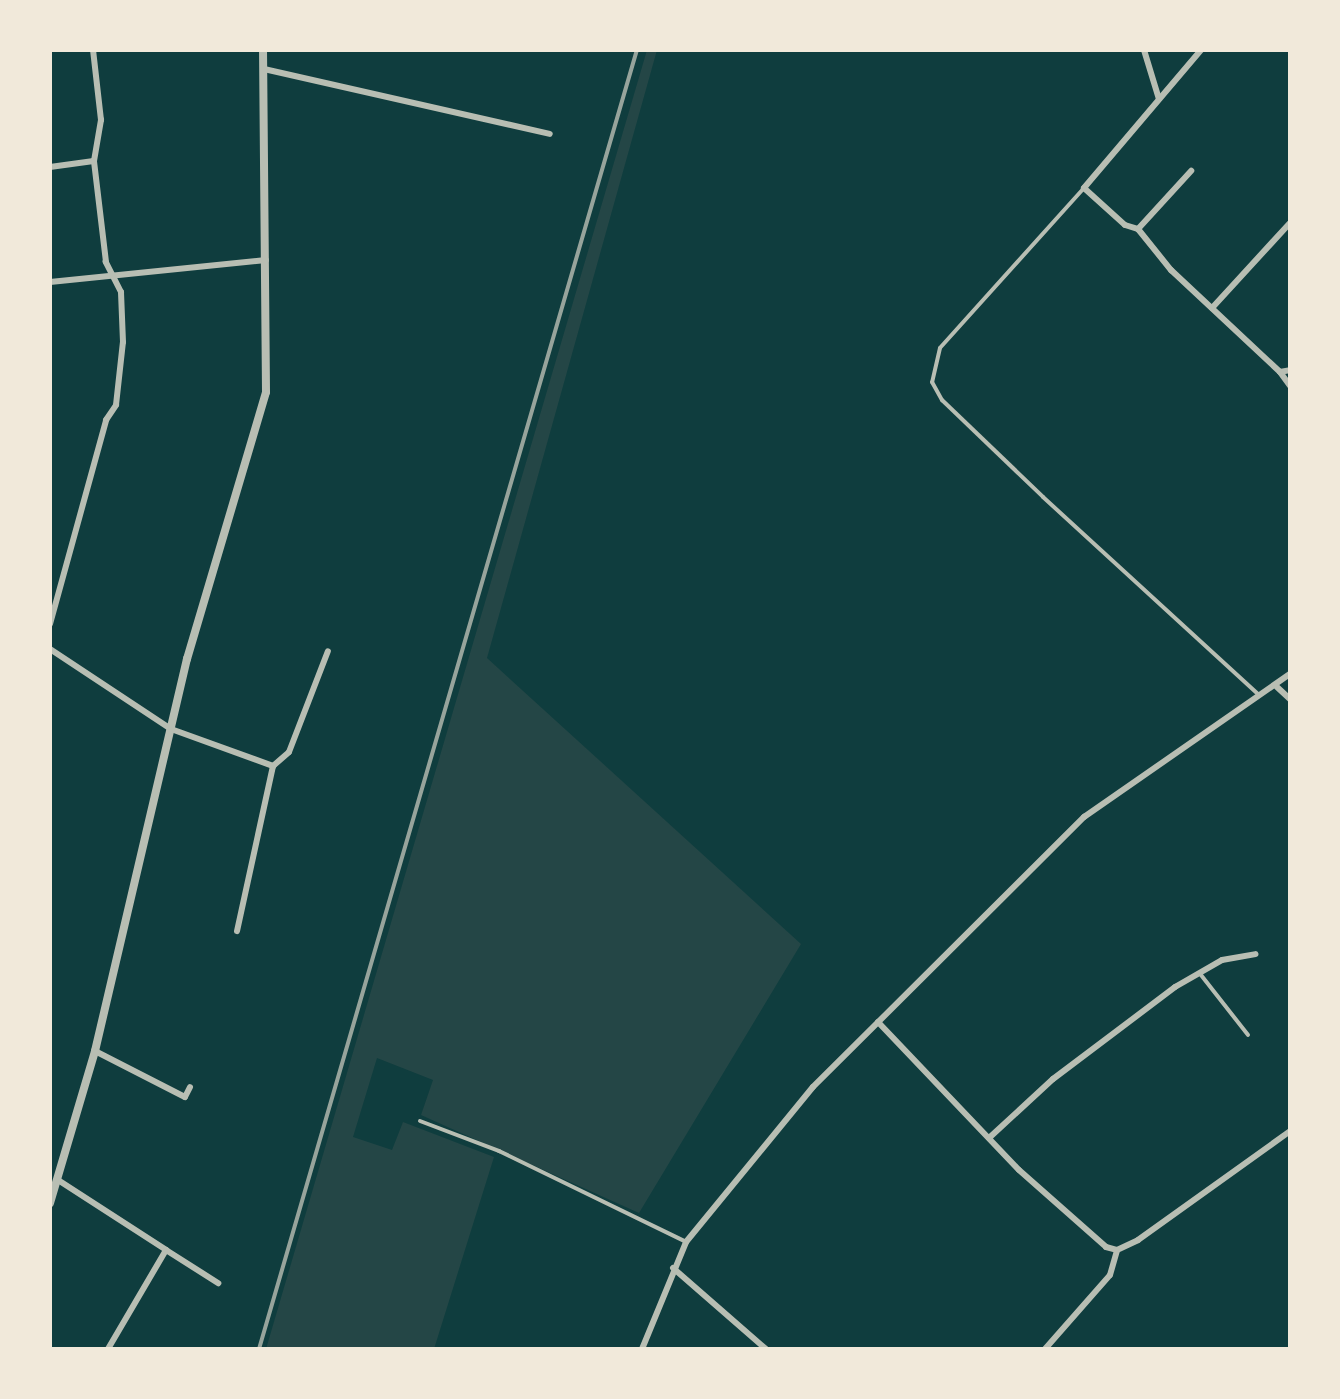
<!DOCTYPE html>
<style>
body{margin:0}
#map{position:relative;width:1340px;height:1399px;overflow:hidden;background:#0f3d3e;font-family:Poppins,sans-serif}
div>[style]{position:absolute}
.green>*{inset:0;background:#244646}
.service>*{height:4px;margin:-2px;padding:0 2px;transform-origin:2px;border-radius:2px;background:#b8beb3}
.minor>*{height:6px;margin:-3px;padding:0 3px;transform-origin:3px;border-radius:3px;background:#b8beb3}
.tertiary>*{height:8px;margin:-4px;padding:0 4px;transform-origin:4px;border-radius:4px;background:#b8beb3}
.rail>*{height:4px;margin:-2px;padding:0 2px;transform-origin:2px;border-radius:2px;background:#97a49c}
span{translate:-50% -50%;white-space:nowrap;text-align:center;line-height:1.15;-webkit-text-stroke:8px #f1e9da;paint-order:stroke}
.frame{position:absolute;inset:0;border:52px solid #f1e9da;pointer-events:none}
</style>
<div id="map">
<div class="green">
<i style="clip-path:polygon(647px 50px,657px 50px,487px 658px,801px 944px,639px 1213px,421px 1115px,433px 1080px,377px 1058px,353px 1137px,392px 1150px,403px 1122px,494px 1157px,434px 1349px,266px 1349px)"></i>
</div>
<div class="service">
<i style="left:1084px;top:188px;width:215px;rotate:132deg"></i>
<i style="left:940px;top:348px;width:35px;rotate:103deg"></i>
<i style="left:932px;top:382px;width:21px;rotate:61deg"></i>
<i style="left:942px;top:400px;width:140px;rotate:43.8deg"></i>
<i style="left:1043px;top:497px;width:293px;rotate:42.5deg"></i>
<i style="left:1201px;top:975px;width:76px;rotate:51.9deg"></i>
<i style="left:420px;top:1121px;width:85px;rotate:20.8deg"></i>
<i style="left:499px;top:1151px;width:208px;rotate:25.9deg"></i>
</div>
<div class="minor">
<i style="left:1144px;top:50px;width:51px;rotate:73deg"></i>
<i style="left:1201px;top:50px;width:181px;rotate:130.3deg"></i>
<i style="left:1084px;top:188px;width:55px;rotate:42.1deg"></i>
<i style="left:1125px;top:225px;width:14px;rotate:17deg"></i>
<i style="left:1138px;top:229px;width:53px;rotate:51.2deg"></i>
<i style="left:1171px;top:270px;width:149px;rotate:43.1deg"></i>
<i style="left:1280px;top:372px;width:10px;rotate:-11deg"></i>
<i style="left:264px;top:69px;width:293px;rotate:12.8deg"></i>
<i style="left:50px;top:167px;width:44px;rotate:-7.8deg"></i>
<i style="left:1138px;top:229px;width:79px;rotate:-47.6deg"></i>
<i style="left:50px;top:282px;width:217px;rotate:-5.8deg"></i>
<i style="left:1212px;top:308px;width:115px;rotate:-47.5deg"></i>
<i style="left:1280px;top:372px;width:17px;rotate:54deg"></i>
<i style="left:50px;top:624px;width:212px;rotate:-74.6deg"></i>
<i style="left:106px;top:420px;width:18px;rotate:-56deg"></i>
<i style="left:116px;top:405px;width:63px;rotate:-83.7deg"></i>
<i style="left:123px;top:342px;width:50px;rotate:-92.3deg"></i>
<i style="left:121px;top:292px;width:34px;rotate:-117deg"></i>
<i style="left:106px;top:262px;width:102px;rotate:-96.8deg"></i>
<i style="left:94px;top:161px;width:42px;rotate:-80.3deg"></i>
<i style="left:101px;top:120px;width:70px;rotate:-96.5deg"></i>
<i style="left:50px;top:649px;width:145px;rotate:33.5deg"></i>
<i style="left:171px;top:729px;width:109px;rotate:19.9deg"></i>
<i style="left:273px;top:766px;width:169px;rotate:102.3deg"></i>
<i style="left:1277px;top:687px;width:18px;rotate:43deg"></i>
<i style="left:273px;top:766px;width:21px;rotate:-41deg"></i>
<i style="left:289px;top:752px;width:108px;rotate:-68.9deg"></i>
<i style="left:878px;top:1022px;width:204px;rotate:46.4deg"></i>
<i style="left:1019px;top:1170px;width:116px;rotate:41.5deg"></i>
<i style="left:1106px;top:1247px;width:11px;rotate:15deg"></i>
<i style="left:1117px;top:1250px;width:23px;rotate:-25deg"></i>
<i style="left:1138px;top:1240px;width:187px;rotate:-35.6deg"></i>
<i style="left:95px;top:1051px;width:101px;rotate:27.1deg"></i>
<i style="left:185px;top:1097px;width:11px;rotate:-63deg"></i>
<i style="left:989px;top:1138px;width:87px;rotate:-42.7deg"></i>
<i style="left:1053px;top:1079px;width:153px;rotate:-37deg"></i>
<i style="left:1175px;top:987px;width:54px;rotate:-29.9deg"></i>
<i style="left:1222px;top:960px;width:34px;rotate:-10deg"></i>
<i style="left:58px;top:1180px;width:129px;rotate:32.9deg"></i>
<i style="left:166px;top:1250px;width:115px;rotate:120.4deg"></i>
<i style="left:166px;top:1250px;width:62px;rotate:32.4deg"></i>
<i style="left:673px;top:1268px;width:123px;rotate:41.1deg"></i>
<i style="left:642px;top:1349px;width:116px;rotate:-67.6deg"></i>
<i style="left:686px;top:1242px;width:200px;rotate:-50.7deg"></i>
<i style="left:813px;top:1087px;width:383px;rotate:-44.9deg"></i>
<i style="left:1084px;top:817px;width:251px;rotate:-34.8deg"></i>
<i style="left:1045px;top:1349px;width:98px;rotate:-48.7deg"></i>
<i style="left:1110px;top:1275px;width:26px;rotate:-74deg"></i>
</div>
<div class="tertiary">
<i style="left:50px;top:1203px;width:159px;rotate:-73.5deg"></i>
<i style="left:95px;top:1051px;width:403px;rotate:-76.8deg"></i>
<i style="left:187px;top:659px;width:278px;rotate:-73.5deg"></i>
<i style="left:266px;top:392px;width:342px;rotate:-90.5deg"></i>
</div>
<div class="rail">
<i style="left:259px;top:1349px;width:1353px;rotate:-73.78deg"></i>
</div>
<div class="frame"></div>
</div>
